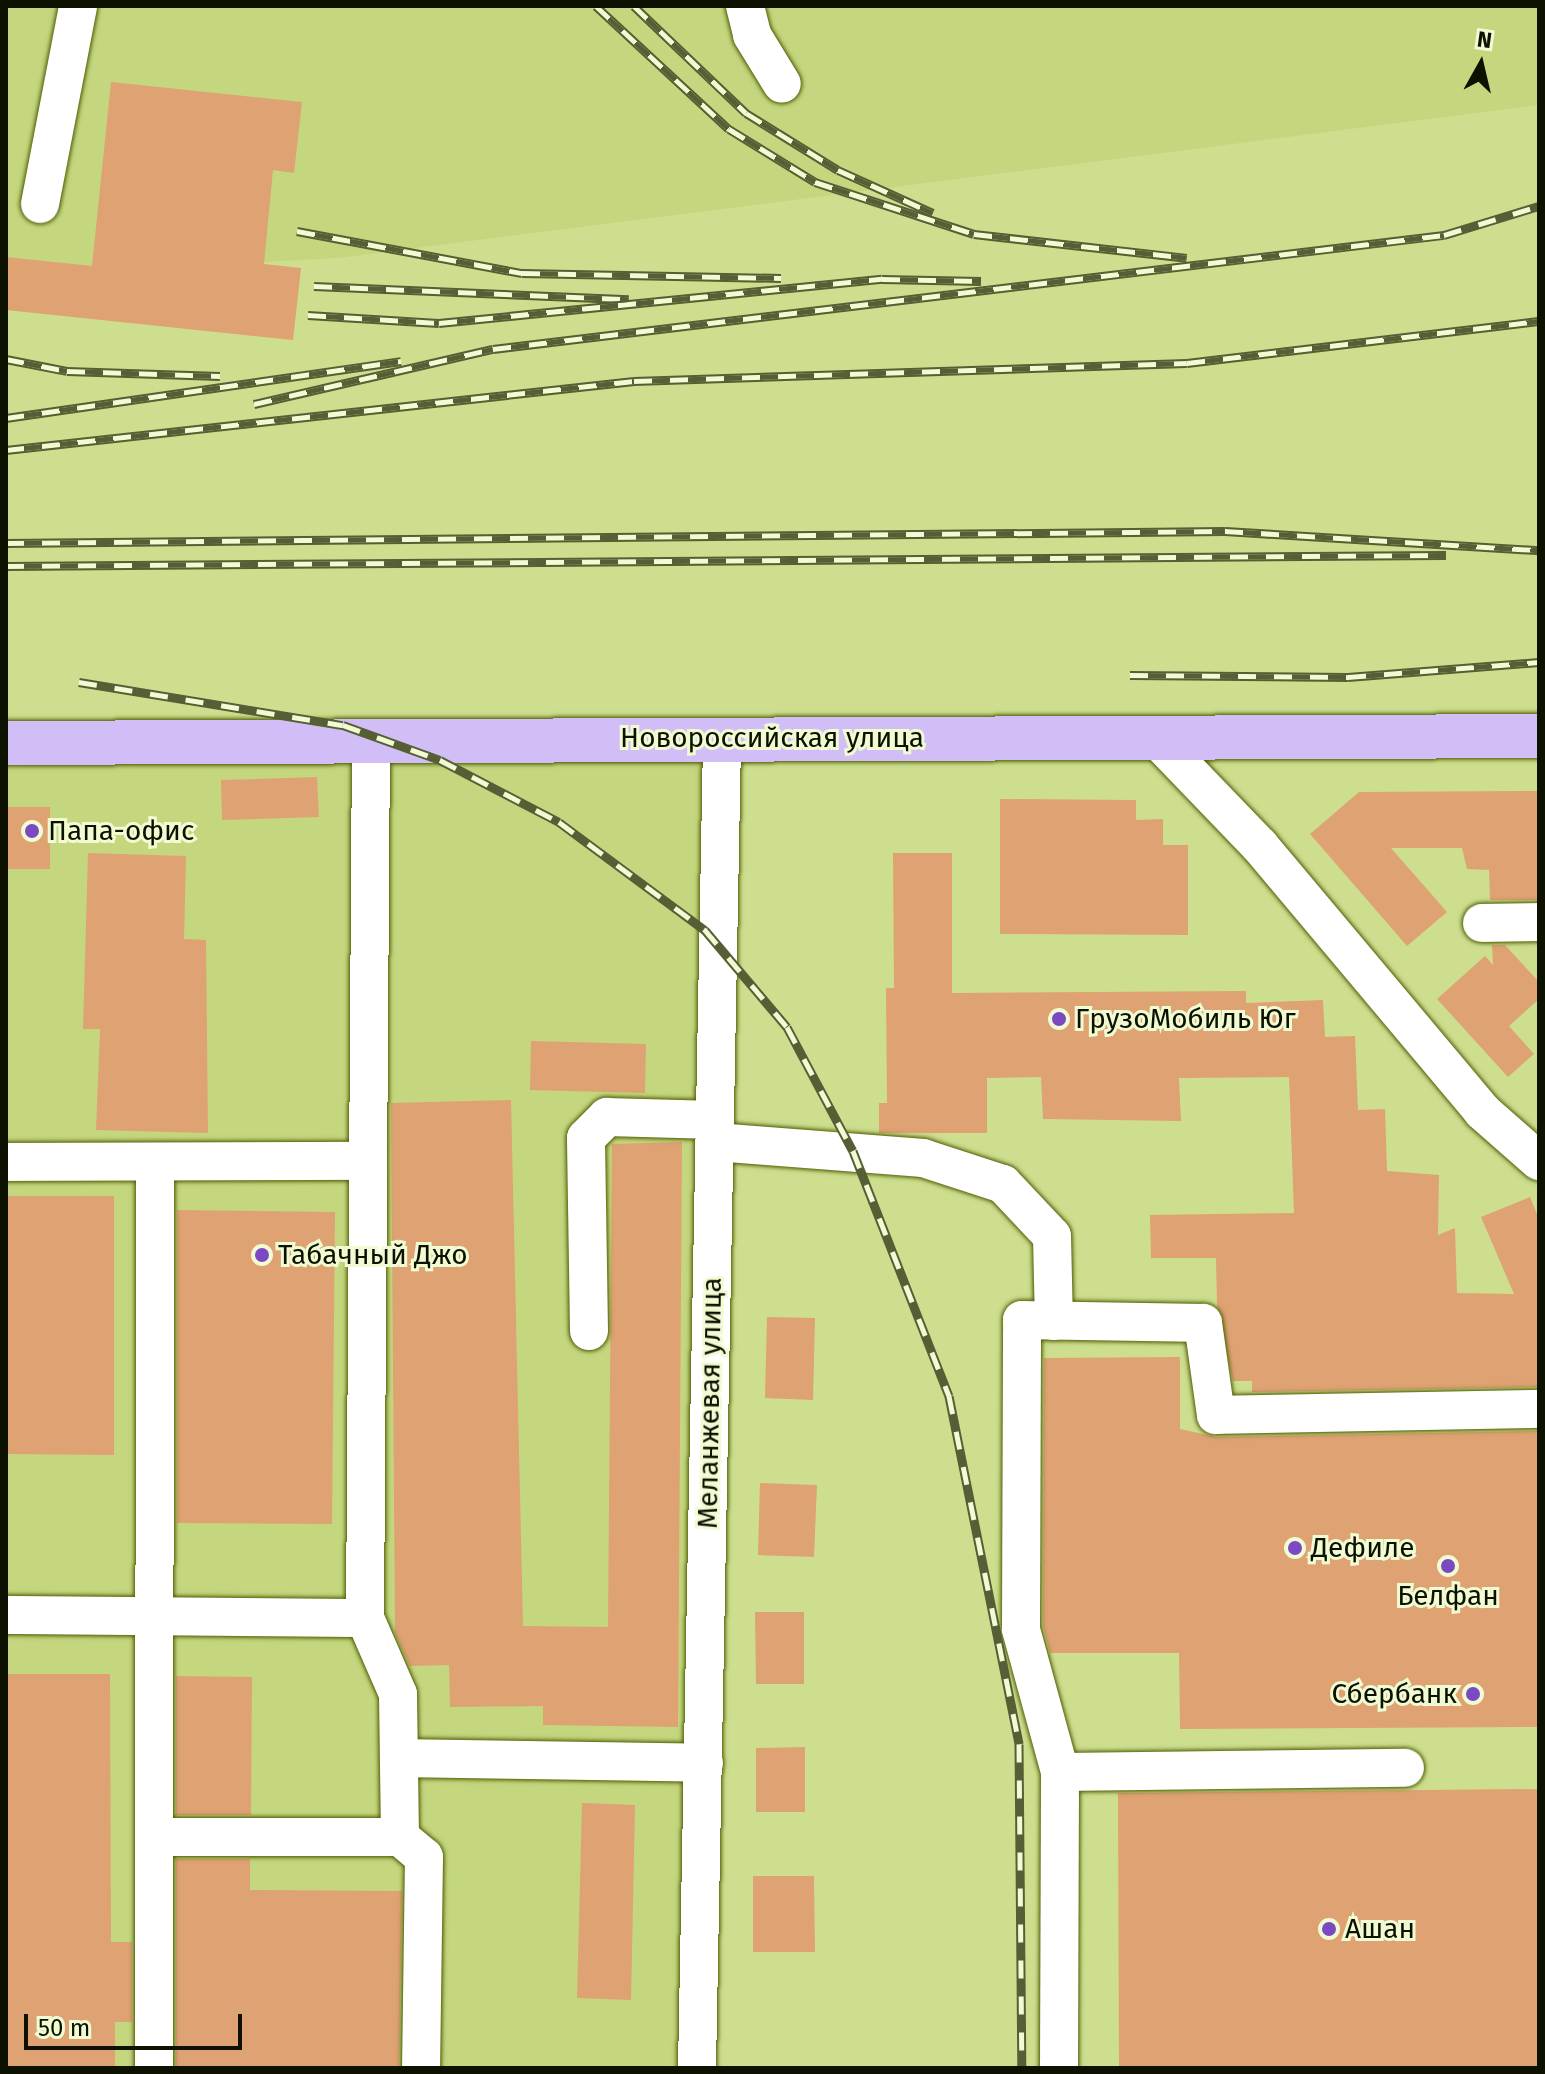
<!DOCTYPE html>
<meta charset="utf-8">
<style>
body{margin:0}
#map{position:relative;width:1545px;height:2074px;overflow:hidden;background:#cddf8e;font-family:"Fira Sans",sans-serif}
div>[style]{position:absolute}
.built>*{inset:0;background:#c4d77e}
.building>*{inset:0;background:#dfa273}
.roads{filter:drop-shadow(0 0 2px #505d02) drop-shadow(0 0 2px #505d02)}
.minor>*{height:38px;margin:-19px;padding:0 19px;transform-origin:19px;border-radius:19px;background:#fff}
.major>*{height:44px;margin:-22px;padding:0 22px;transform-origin:22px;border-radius:22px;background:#d2bef7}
.rail>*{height:9px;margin-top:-4.5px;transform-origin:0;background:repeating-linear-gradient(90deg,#f1fbd3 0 18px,#555e35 0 36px);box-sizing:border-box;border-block:2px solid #555e35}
.dots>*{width:22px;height:22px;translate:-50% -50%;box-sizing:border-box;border:4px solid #f1fbd3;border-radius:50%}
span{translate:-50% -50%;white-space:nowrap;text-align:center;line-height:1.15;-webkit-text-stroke:6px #f1fbd3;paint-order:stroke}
.street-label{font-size:28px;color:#0d1100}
.poi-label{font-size:28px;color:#0d1100}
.left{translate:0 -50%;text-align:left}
.right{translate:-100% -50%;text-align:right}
.frame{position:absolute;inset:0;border:8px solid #0d1100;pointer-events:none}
.north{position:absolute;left:1441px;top:24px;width:80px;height:80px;-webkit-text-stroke:6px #f1fbd3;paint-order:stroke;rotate:8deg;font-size:22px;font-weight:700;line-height:32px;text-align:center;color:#0d1100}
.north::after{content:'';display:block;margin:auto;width:28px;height:36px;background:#0d1100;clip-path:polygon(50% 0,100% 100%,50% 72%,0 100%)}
.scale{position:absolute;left:24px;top:2014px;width:218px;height:36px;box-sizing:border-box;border:4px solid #0d1100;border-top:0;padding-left:10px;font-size:24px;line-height:28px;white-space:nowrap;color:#0d1100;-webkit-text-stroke:6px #f1fbd3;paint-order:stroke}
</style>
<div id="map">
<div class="built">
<i style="clip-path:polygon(6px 6px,1539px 6px,1539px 105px,338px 258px,6px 276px)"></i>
<i style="clip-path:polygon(711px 754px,685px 2068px,6px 2068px,6px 767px)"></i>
</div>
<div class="building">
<i style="clip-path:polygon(111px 82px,302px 102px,294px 173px,273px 170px,264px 264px,301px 268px,293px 340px,6px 310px,6px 257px,92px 266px)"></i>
<i style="clip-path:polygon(317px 777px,319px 817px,222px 820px,221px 780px)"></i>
<i style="clip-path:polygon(1539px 791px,1539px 900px,1490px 900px,1489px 870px,1467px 869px,1462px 848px,1391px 848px,1447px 912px,1407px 946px,1310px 834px,1359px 792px)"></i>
<i style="clip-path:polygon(1000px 799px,1136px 800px,1136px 820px,1163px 819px,1163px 845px,1188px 845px,1188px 935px,1000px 934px)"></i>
<i style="clip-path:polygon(6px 807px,50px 807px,50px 869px,6px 869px)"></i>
<i style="clip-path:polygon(88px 853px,186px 856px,184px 939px,206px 940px,208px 1133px,96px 1130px,100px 1029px,83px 1029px)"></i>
<i style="clip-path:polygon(893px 853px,952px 853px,952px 993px,1246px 991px,1246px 1003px,1323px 1000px,1325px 1037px,1355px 1036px,1358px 1110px,1385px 1109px,1387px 1171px,1439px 1175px,1438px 1235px,1455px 1228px,1457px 1293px,1514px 1294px,1481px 1217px,1530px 1197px,1539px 1219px,1539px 1387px,1252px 1392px,1252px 1381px,1233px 1381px,1217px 1306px,1216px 1258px,1151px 1258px,1150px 1215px,1294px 1213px,1289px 1077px,1179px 1078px,1181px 1121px,1043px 1119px,1041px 1077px,987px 1078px,987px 1133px,879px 1133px,879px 1103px,887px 1103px,886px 988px,894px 988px)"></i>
<i style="clip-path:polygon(1492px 945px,1505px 945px,1539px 982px,1539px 999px,1509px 1026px,1534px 1054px,1508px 1077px,1437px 999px,1485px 956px,1493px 965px)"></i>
<i style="clip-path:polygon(531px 1041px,646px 1044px,645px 1093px,530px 1090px)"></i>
<i style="clip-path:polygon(511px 1100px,523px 1626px,608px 1627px,612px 1144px,682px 1142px,678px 1727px,543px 1725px,543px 1706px,450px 1707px,449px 1665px,410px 1666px,395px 1633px,391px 1103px)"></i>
<i style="clip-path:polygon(6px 1196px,114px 1196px,114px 1455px,6px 1454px)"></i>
<i style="clip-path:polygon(177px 1210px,335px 1212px,332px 1524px,177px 1523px)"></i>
<i style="clip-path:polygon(767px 1317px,815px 1318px,813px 1400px,765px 1398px)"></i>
<i style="clip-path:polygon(1180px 1357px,1180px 1429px,1216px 1437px,1539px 1431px,1539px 1727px,1180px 1729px,1179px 1653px,1050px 1653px,1043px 1626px,1044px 1358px)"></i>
<i style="clip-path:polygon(760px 1483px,817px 1485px,814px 1557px,758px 1555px)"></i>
<i style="clip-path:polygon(755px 1612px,804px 1612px,804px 1684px,756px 1684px)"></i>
<i style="clip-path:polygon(6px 1674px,110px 1674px,111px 1942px,132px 1942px,132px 2022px,115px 2022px,115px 2068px,6px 2068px)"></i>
<i style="clip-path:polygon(176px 1676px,252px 1677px,251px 1815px,176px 1815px)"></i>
<i style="clip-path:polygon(805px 1747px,805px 1812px,756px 1812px,756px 1748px)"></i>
<i style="clip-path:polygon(1539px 1789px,1539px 2068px,1119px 2068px,1118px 1793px)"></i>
<i style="clip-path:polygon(582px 1803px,635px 1805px,631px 2000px,577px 1998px)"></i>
<i style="clip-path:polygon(176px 1859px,250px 1859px,250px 1890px,402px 1891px,399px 2068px,176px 2068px)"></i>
<i style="clip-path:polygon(753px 1876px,814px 1876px,815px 1952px,753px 1952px)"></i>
</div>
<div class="roads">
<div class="minor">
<i style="left:745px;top:6px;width:30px;rotate:76deg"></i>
<i style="left:752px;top:35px;width:57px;rotate:58.5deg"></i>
<i style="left:40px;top:204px;width:202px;rotate:-79.1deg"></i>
<i style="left:1155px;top:737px;width:151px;rotate:46.1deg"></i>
<i style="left:1260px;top:846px;width:346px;rotate:50deg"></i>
<i style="left:1482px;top:1111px;width:76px;rotate:41.3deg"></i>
<i style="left:1482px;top:923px;width:57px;rotate:-1deg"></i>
<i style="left:715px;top:1142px;width:209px;rotate:4.4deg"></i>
<i style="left:923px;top:1158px;width:84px;rotate:18deg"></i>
<i style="left:1003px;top:1184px;width:71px;rotate:46.7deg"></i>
<i style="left:1052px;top:1236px;width:85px;rotate:88.7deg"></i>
<i style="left:6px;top:1162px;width:361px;rotate:-0.2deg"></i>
<i style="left:589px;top:1331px;width:193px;rotate:-90.9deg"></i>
<i style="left:586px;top:1138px;width:30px;rotate:-45deg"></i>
<i style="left:607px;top:1117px;width:108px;rotate:1.6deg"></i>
<i style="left:6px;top:1615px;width:359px;rotate:0.5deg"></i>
<i style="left:365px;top:1618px;width:879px;rotate:-89.61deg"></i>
<i style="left:399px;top:1758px;width:305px;rotate:0.9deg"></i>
<i style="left:1060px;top:1772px;width:345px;rotate:-0.7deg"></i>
<i style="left:156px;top:1837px;width:244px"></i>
<i style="left:400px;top:1837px;width:143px;rotate:-90.8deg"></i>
<i style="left:398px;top:1694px;width:83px;rotate:-113.5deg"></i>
<i style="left:400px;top:1837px;width:31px;rotate:40deg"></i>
<i style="left:424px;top:1857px;width:211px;rotate:90.8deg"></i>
<i style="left:154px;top:2068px;width:906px;rotate:-89.94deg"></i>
<i style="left:697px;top:2068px;width:1330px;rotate:-88.92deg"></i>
<i style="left:1059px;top:2068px;width:296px;rotate:-89.8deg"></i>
<i style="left:1060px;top:1772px;width:148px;rotate:-105.3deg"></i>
<i style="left:1021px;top:1629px;width:309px;rotate:-89.8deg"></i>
<i style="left:1022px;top:1320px;width:181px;rotate:0.9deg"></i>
<i style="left:1203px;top:1323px;width:93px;rotate:82deg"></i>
<i style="left:1216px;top:1415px;width:323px;rotate:-1.1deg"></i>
</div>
<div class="major">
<i style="left:6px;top:743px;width:1533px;rotate:-0.26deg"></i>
</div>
</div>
<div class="rail">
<i style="left:596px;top:6px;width:181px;rotate:42.8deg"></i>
<i style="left:729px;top:129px;width:101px;rotate:31.6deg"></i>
<i style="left:815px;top:182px;width:167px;rotate:18.1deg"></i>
<i style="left:974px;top:234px;width:214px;rotate:6.4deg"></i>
<i style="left:634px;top:6px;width:155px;rotate:43.7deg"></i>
<i style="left:746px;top:113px;width:108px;rotate:31.8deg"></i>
<i style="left:838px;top:170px;width:104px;rotate:24.4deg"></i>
<i style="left:297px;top:231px;width:229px;rotate:10.6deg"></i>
<i style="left:522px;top:273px;width:259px;rotate:1.1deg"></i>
<i style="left:314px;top:286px;width:315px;rotate:2.4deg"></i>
<i style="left:308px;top:315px;width:131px;rotate:3.5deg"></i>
<i style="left:439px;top:323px;width:445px;rotate:-5.7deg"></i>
<i style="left:882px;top:279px;width:99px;rotate:1.2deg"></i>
<i style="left:6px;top:359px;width:62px;rotate:11.1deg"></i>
<i style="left:67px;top:371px;width:153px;rotate:1.9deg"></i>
<i style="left:254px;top:404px;width:245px;rotate:-13deg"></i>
<i style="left:493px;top:349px;width:958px;rotate:-6.84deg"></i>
<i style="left:1444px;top:235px;width:99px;rotate:-17deg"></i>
<i style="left:6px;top:418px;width:399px;rotate:-8.2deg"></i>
<i style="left:6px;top:450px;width:632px;rotate:-6.27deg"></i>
<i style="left:634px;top:381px;width:553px;rotate:-1.86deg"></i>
<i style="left:1187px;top:363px;width:354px;rotate:-6.8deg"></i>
<i style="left:6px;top:543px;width:1219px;rotate:-0.56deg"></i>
<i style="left:1225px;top:531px;width:315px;rotate:3.5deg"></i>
<i style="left:6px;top:566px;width:1440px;rotate:-0.44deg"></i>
<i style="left:1130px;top:675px;width:218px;rotate:0.5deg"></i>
<i style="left:1348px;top:677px;width:192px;rotate:-4.5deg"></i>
<i style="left:79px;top:682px;width:267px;rotate:9.3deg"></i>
<i style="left:343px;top:725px;width:103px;rotate:19.8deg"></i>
<i style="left:440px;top:760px;width:134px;rotate:27.5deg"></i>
<i style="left:559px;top:822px;width:182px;rotate:36.5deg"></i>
<i style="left:705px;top:930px;width:127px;rotate:49.8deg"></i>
<i style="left:787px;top:1027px;width:140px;rotate:62deg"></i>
<i style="left:853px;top:1151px;width:263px;rotate:68.6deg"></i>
<i style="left:949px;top:1396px;width:355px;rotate:78.6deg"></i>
<i style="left:1019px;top:1744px;width:324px;rotate:89.5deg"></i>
</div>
<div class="dots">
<i style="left:32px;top:831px;background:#7b4ac2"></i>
<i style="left:1059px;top:1019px;background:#7b4ac2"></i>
<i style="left:262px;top:1255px;background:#7b4ac2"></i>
<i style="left:1295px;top:1548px;background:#7b4ac2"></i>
<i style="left:1448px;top:1566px;background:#7b4ac2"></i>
<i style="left:1473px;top:1694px;background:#7b4ac2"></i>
<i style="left:1329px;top:1929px;background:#7b4ac2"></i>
</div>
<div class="street-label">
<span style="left:772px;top:738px">Новороссийская улица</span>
<span style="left:710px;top:1403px;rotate:-89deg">Меланжевая улица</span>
</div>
<div class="poi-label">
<span class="left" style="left:48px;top:831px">Папа-офис</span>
<span class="left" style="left:1075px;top:1019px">ГрузоМобиль Юг</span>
<span class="left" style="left:278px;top:1255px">Табачный Джо</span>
<span class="left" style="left:1311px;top:1548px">Дефиле</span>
<span style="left:1448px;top:1596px">Белфан</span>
<span class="right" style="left:1457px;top:1694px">Сбербанк</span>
<span class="left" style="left:1345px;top:1929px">Ашан</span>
</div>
<div class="frame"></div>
<div class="north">N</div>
<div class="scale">50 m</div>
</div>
